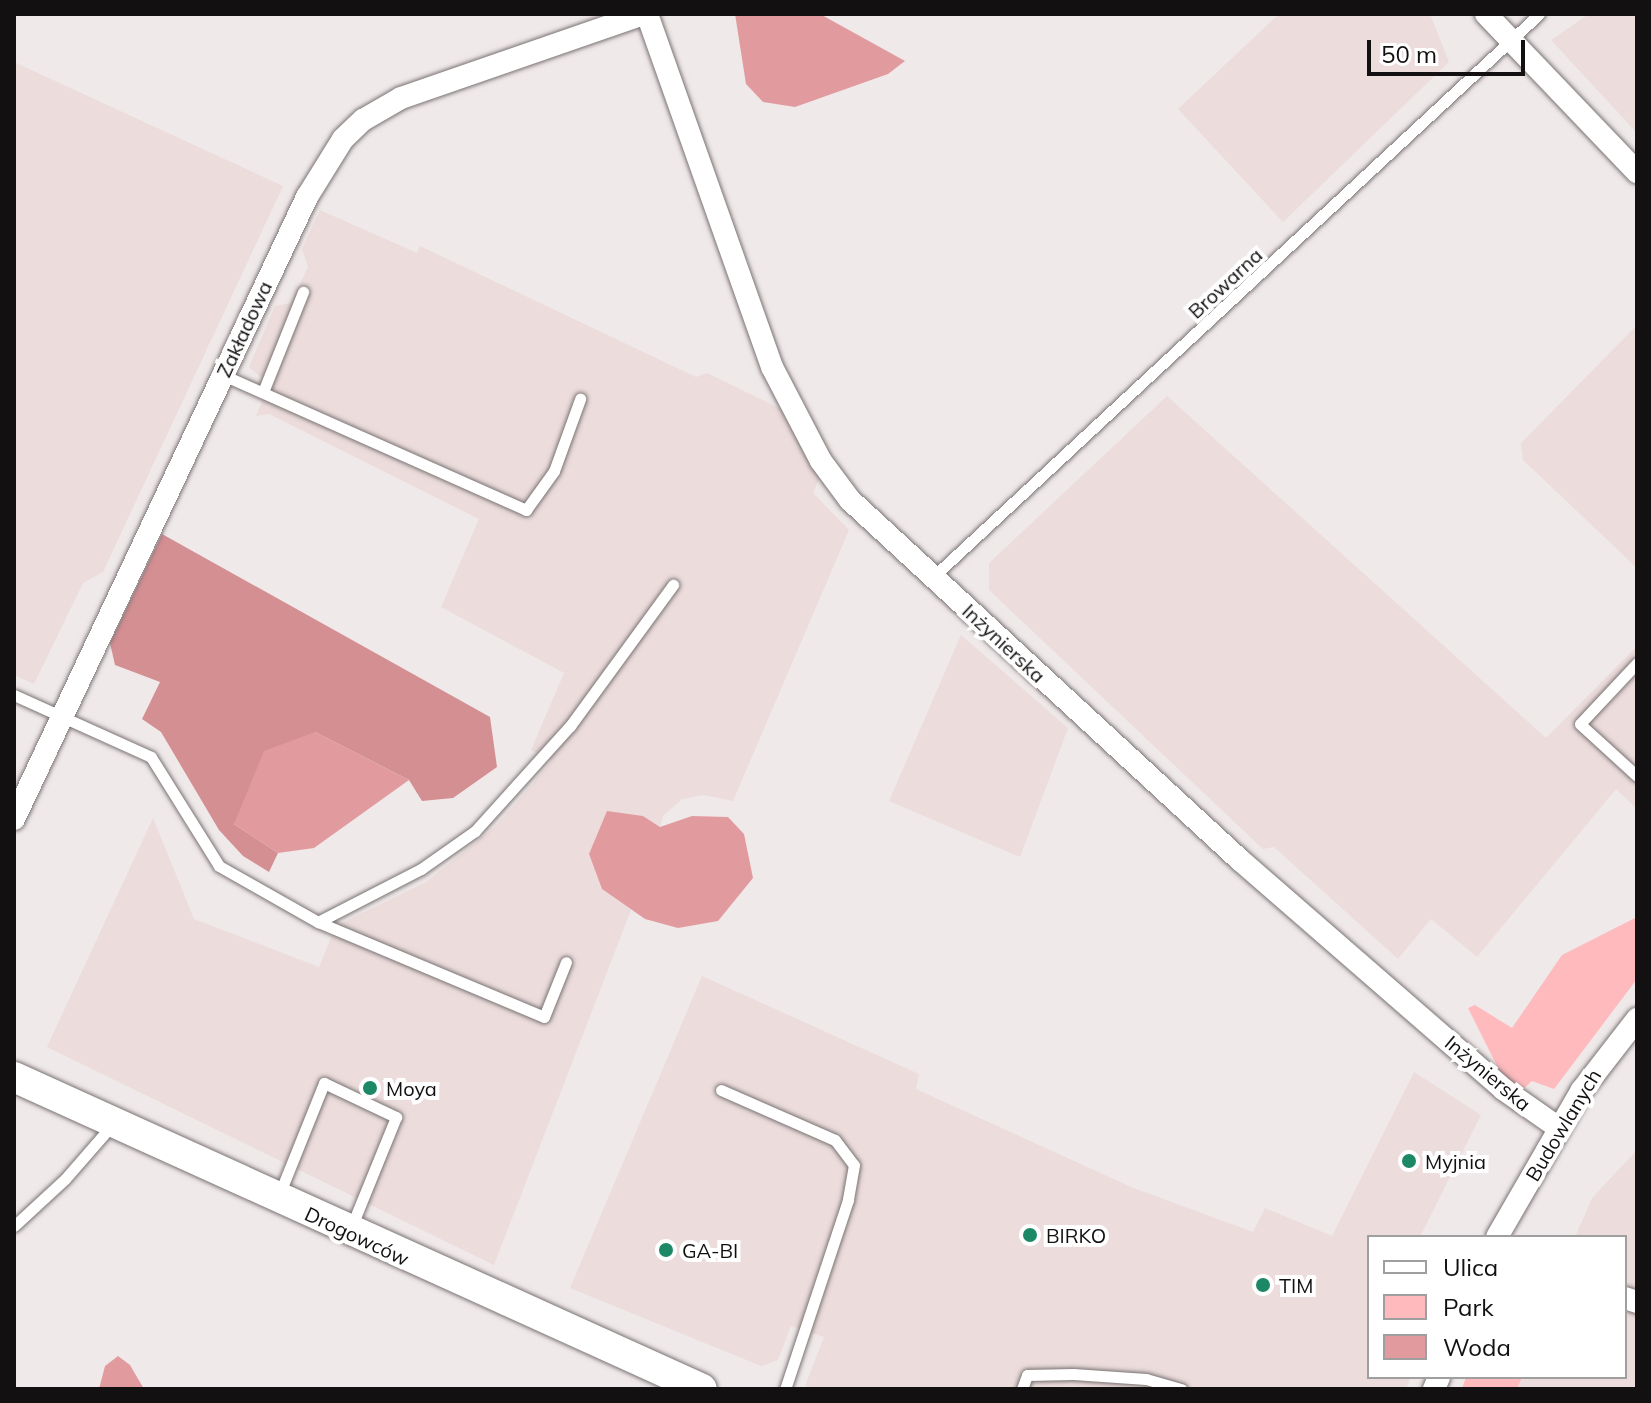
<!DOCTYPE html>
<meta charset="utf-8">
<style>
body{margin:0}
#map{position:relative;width:1651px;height:1403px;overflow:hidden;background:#f0e9e9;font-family:Mulish,sans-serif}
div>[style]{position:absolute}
.built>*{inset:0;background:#ecdcdc}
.green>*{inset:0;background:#febabd}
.forest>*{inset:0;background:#d48f93}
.water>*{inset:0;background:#e19b9f}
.roads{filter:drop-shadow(0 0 2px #7a7373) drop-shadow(0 0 2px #7a7373)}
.lane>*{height:11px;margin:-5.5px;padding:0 5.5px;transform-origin:5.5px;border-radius:5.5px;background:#fff}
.street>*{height:22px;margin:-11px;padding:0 11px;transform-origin:11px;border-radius:11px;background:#fff}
.secondary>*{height:30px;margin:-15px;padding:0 15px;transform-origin:15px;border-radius:15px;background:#fff}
.dots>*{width:22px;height:22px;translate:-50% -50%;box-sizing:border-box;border:4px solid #fff;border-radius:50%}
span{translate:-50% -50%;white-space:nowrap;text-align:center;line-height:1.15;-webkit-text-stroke:8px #fff;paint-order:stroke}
.street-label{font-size:20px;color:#121010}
.poi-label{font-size:20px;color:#121010}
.left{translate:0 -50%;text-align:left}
.frame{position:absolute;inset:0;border:16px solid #121010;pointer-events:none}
.legend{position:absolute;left:1367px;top:1235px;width:260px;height:144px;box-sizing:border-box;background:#fff;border:2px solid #a09f9f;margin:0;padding:10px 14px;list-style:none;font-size:24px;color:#121010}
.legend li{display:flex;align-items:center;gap:16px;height:40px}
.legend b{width:40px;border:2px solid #a09f9f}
.scale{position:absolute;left:1367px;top:40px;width:158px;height:36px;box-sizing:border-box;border:4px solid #121010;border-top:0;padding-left:10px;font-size:24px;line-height:28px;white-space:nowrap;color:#121010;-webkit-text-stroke:6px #fff;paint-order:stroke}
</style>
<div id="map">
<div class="built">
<i style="clip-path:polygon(1279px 14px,1430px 14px,1449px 62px,1283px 222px,1178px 109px)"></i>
<i style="clip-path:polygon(1589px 14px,1637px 14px,1637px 133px,1551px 40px)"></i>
<i style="clip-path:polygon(14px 62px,283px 186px,103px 572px,83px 583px,34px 684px,14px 675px)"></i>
<i style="clip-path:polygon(320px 210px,417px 253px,420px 246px,696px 377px,707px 373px,781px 409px,820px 477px,813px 493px,849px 530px,733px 801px,704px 795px,682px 799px,663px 816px,660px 827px,643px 816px,607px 812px,589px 854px,602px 889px,631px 910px,494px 1265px,47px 1047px,153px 818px,194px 919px,319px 967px,336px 926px,426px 882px,497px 825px,552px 761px,531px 750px,564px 673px,441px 607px,479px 519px,269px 414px,256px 416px,269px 384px,249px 367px,275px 306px,291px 303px,308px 267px,302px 249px)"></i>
<i style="clip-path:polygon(1637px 325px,1637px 568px,1523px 460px,1521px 443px)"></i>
<i style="clip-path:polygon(1167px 396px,1546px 738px,1637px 646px,1637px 809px,1616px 789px,1477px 957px,1431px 919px,1398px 959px,1274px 847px,1263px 849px,989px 590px,989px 563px)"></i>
<i style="clip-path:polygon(961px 635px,1068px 728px,1020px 857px,889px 801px)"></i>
<i style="clip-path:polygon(702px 976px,919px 1074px,916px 1089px,1131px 1187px,1253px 1232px,1265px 1208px,1332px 1236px,1414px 1072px,1481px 1115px,1420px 1237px,1369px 1237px,1369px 1377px,1411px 1377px,1406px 1389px,812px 1389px,805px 1386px,824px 1337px,791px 1326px,778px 1360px,761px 1366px,570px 1288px)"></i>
<i style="clip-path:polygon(1637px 1150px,1637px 1285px,1626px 1297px,1637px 1301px,1637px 1389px,1462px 1389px,1466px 1377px,1625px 1377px,1625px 1237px,1575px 1237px,1592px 1198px)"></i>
</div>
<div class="green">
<i style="clip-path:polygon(1637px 917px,1637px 979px,1554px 1089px,1532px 1081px,1521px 1091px,1502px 1076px,1468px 1008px,1475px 1005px,1512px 1028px,1562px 955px)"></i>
<i style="clip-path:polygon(1466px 1377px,1522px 1377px,1517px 1389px,1462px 1389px)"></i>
</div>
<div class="forest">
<i style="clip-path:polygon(162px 534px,490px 717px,497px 767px,453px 798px,422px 801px,409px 780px,315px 732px,234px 824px,278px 853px,269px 872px,243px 856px,219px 830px,161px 732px,142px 719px,160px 682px,115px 665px,110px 643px)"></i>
</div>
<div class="water">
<i style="clip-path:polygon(735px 14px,820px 14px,905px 61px,888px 74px,795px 107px,763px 102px,746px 84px)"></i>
<i style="clip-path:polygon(315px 732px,409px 780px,314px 848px,278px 853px,234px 824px,264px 751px)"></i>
<i style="clip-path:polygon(607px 811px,643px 816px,660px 827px,692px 816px,728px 817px,744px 834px,753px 878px,718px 921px,678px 928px,645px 919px,602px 889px,589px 854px)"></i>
<i style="clip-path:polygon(118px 1356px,130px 1365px,144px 1389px,99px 1389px,105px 1366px)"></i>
</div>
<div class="roads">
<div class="lane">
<i style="left:223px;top:375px;width:332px;rotate:24deg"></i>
<i style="left:526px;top:510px;width:48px;rotate:-54.3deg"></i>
<i style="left:554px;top:471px;width:77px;rotate:-70.1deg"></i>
<i style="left:263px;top:392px;width:108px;rotate:-68.2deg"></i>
<i style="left:933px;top:577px;width:827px;rotate:-42.89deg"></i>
<i style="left:1637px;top:663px;width:83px;rotate:133.1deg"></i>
<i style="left:1580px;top:724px;width:77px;rotate:42.4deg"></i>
<i style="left:14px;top:695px;width:150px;rotate:24.3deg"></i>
<i style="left:151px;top:757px;width:128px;rotate:58deg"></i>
<i style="left:219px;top:866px;width:114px;rotate:29.5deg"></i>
<i style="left:318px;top:922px;width:245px;rotate:22.8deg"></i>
<i style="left:544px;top:1017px;width:59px;rotate:-68.2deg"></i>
<i style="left:318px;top:922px;width:116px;rotate:-27.2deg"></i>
<i style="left:421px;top:869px;width:66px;rotate:-35.1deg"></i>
<i style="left:475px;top:831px;width:142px;rotate:-47.9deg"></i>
<i style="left:570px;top:726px;width:175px;rotate:-53.9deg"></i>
<i style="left:721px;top:1090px;width:124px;rotate:23.7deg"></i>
<i style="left:835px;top:1140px;width:31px;rotate:53deg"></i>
<i style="left:854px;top:1165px;width:36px;rotate:100deg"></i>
<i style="left:848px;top:1200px;width:199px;rotate:108.4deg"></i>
<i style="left:279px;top:1195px;width:121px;rotate:-68.1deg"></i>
<i style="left:324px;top:1083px;width:80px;rotate:25.3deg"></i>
<i style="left:396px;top:1117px;width:120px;rotate:112.1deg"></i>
<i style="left:14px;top:1226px;width:69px;rotate:-42.7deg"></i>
<i style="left:65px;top:1179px;width:73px;rotate:-48.9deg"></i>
<i style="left:1022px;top:1389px;width:15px;rotate:-70deg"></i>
<i style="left:1027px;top:1375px;width:46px;rotate:-1.2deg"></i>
<i style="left:1073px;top:1374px;width:73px;rotate:3.9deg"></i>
<i style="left:1146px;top:1379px;width:37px;rotate:16deg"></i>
</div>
<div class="street">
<i style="left:647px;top:14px;width:374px;rotate:70.5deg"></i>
<i style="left:772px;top:367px;width:106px;rotate:62.5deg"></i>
<i style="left:821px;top:461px;width:49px;rotate:53.4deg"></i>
<i style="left:850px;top:500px;width:531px;rotate:42.71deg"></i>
<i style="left:1240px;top:860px;width:349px;rotate:41deg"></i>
<i style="left:1503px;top:1089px;width:68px;rotate:34.9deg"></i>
<i style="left:1486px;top:14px;width:219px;rotate:46.3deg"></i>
<i style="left:14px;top:819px;width:688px;rotate:-64.78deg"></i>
<i style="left:307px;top:197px;width:68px;rotate:-58.2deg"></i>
<i style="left:343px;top:139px;width:28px;rotate:-44deg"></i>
<i style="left:363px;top:120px;width:44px;rotate:-30.1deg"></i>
<i style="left:401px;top:98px;width:256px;rotate:-19.1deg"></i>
<i style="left:1497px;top:1237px;width:170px;rotate:-60deg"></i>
<i style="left:1582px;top:1090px;width:90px;rotate:-52.2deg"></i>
<i style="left:1625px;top:1298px;width:13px;rotate:18deg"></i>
<i style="left:1434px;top:1389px;width:13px;rotate:-67deg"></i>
</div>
<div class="secondary">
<i style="left:14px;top:1077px;width:755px;rotate:24.39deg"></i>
</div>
</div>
<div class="dots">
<i style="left:370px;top:1088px;background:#1d8865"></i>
<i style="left:1409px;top:1161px;background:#1d8865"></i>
<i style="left:1030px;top:1235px;background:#1d8865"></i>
<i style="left:666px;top:1250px;background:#1d8865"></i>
<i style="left:1263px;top:1285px;background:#1d8865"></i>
</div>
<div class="street-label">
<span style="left:1225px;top:283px;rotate:-43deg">Browarna</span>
<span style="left:244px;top:329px;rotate:-65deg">Zakładowa</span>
<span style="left:1004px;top:643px;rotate:43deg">Inżynierska</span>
<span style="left:1488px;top:1073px;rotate:40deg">Inżynierska</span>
<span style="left:1563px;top:1125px;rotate:-59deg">Budowlanych</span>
<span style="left:357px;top:1236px;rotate:25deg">Drogowców</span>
</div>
<div class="poi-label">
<span class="left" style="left:386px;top:1088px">Moya</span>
<span class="left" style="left:1425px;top:1161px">Myjnia</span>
<span class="left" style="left:1046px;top:1235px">BIRKO</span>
<span class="left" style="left:682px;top:1250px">GA-BI</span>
<span class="left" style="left:1279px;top:1285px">TIM</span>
</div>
<div class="frame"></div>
<ul class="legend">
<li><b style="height:10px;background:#fff"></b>Ulica</li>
<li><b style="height:22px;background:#febabd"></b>Park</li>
<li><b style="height:22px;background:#e19b9f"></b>Woda</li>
</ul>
<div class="scale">50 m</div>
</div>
